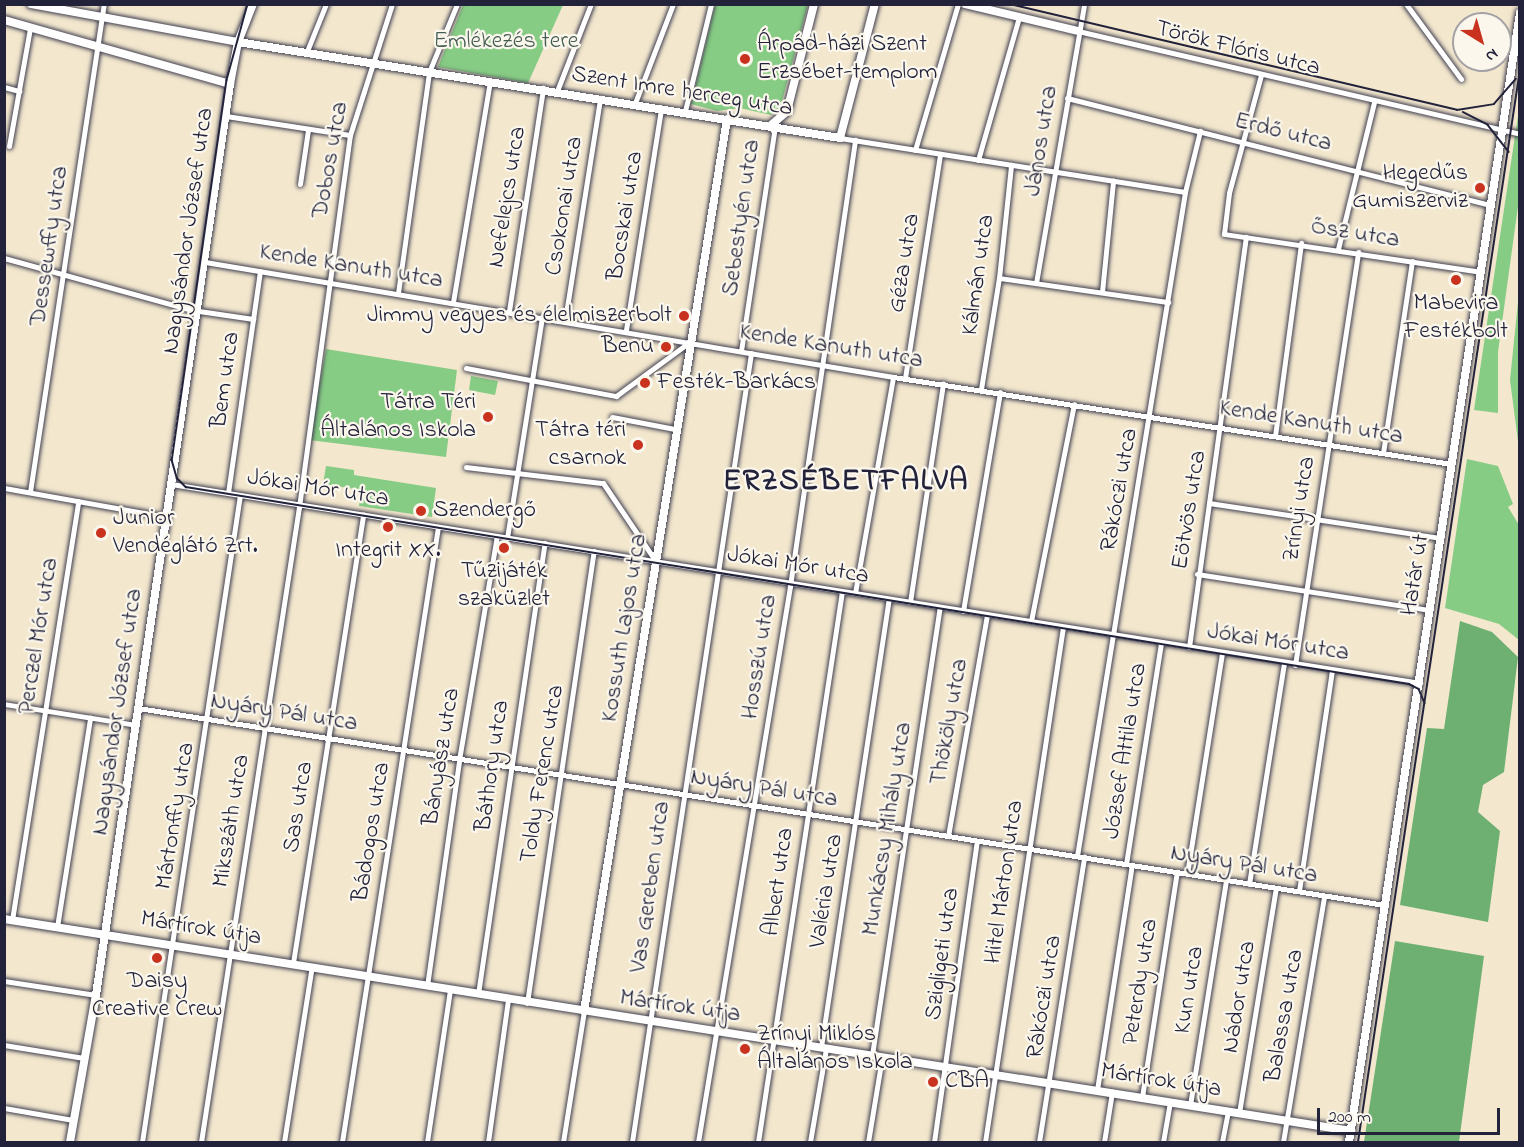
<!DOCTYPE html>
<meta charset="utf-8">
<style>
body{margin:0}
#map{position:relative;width:1524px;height:1147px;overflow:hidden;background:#f3e7ce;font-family:"Indie Flower",sans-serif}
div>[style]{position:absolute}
.green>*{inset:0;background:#87cc85}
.forest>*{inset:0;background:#6db072}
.roads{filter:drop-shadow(0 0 2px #414051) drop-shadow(0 0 2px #414051)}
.street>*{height:5px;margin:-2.5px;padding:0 2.5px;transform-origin:2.5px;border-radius:2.5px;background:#fff}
.secondary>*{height:8px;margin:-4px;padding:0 4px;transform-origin:4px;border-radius:4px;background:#fff}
.tram>*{height:1.5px;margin:-0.75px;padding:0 0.75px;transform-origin:0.75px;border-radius:0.75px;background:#22223b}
.dots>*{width:16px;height:16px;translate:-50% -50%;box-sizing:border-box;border:3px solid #fbf7ec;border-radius:50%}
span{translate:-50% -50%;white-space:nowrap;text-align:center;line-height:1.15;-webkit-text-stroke:4.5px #fbf7ec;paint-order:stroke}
.park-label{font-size:24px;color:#455e55}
.poi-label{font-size:24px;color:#22223b}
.left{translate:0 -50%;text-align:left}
.right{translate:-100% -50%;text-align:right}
.street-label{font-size:24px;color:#22223b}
.district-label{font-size:30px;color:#22223b;font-weight:700;letter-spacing:1.5px}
.frame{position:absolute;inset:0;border:6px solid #22223b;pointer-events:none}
.north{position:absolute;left:1452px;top:12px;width:60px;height:60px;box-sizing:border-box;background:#fbf7ec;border:2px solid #a4a2a5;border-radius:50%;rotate:143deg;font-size:16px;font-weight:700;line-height:24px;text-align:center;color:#22223b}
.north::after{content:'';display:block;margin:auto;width:21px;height:27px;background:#c8321e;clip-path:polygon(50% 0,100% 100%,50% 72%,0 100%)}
.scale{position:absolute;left:1317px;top:1108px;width:183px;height:27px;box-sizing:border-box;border:3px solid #22223b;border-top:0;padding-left:8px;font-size:18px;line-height:21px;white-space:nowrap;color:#22223b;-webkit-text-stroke:4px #fbf7ec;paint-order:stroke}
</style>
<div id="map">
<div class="green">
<i style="clip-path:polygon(463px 5px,563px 5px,528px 83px,438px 67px)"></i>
<i style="clip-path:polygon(715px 5px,808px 5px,779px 112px,771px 115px,740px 108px,717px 111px,691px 104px)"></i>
<i style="clip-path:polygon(1519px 109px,1519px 199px,1498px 352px,1498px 413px,1474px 410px)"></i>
<i style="clip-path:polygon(1519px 292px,1520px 449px,1519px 449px,1510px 380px)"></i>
<i style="clip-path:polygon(326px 349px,457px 370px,446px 457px,309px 440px)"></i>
<i style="clip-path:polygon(471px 376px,498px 381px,495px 395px,469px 390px)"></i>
<i style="clip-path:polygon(1467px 459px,1498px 466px,1513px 504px,1508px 507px,1519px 525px,1519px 640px,1499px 624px,1445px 608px)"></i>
<i style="clip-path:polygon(326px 466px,354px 470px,354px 475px,436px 488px,432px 517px,359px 506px,361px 490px,323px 484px)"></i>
</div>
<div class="forest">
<i style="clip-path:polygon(1460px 621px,1492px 632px,1518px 657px,1504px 772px,1483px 785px,1478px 812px,1500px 831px,1488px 922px,1400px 905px,1427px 728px,1444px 729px)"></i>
<i style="clip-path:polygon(1395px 941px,1484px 956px,1459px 1142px,1364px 1142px)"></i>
</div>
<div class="roads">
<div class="street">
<i style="left:1406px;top:4px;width:93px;rotate:53.7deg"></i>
<i style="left:1078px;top:31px;width:454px;rotate:13.1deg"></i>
<i style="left:307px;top:51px;width:51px;rotate:-68deg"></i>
<i style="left:1261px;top:75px;width:122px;rotate:105.2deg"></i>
<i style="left:1229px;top:193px;width:41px;rotate:97deg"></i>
<i style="left:1224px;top:234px;width:260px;rotate:8.4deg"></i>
<i style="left:4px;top:87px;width:16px;rotate:15deg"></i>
<i style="left:557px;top:91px;width:93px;rotate:-68.7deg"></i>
<i style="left:1067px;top:98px;width:437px;rotate:14.2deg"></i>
<i style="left:635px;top:103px;width:106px;rotate:-69deg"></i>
<i style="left:685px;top:111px;width:110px;rotate:-76.3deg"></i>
<i style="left:226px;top:116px;width:125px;rotate:8.7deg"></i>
<i style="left:840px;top:138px;width:349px;rotate:8.9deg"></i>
<i style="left:9px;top:146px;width:120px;rotate:-79.9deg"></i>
<i style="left:915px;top:150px;width:152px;rotate:-73.6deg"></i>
<i style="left:978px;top:160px;width:149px;rotate:-74deg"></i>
<i style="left:300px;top:184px;width:55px;rotate:-81.6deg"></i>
<i style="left:1338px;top:249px;width:151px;rotate:-76.2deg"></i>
<i style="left:4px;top:258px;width:195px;rotate:15.5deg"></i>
<i style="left:192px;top:310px;width:62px;rotate:8.4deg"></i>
<i style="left:205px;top:262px;width:698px;rotate:9.49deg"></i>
<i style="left:893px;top:377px;width:566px;rotate:8.85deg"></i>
<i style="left:999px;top:278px;width:171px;rotate:8.1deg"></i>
<i style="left:1036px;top:283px;width:283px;rotate:-80.2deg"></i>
<i style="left:1102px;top:292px;width:112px;rotate:-84.3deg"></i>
<i style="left:398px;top:293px;width:223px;rotate:-82deg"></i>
<i style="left:429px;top:72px;width:74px;rotate:-67.6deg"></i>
<i style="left:453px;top:302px;width:223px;rotate:-80.5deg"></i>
<i style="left:509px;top:311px;width:226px;rotate:-81.3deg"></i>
<i style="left:565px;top:320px;width:225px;rotate:-81deg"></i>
<i style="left:626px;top:330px;width:225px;rotate:-81deg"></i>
<i style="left:741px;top:351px;width:221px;rotate:-81.4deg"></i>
<i style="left:774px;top:132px;width:7px;rotate:-124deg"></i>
<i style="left:466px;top:368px;width:153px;rotate:10.6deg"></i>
<i style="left:616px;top:396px;width:93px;rotate:-36.3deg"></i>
<i style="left:905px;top:378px;width:227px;rotate:-81.1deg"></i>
<i style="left:981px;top:389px;width:112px;rotate:-80.8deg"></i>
<i style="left:999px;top:278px;width:114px;rotate:-83.9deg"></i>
<i style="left:612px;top:417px;width:64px;rotate:10.8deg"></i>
<i style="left:1275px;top:436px;width:195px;rotate:-82.3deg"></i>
<i style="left:1383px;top:453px;width:194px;rotate:-81.4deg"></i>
<i style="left:466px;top:467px;width:138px;rotate:6.7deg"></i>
<i style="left:603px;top:483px;width:93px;rotate:56deg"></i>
<i style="left:171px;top:484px;width:1265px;rotate:9.05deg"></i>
<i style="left:4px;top:488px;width:165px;rotate:10.1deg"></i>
<i style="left:30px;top:492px;width:494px;rotate:-81.4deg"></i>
<i style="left:228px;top:493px;width:224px;rotate:-81.8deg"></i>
<i style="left:1209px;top:503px;width:235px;rotate:8.6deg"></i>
<i style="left:507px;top:538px;width:224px;rotate:-81deg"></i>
<i style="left:1197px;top:574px;width:236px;rotate:8.8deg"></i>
<i style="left:855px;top:593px;width:219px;rotate:-80deg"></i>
<i style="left:910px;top:602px;width:221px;rotate:-81.4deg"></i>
<i style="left:963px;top:611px;width:222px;rotate:-80.4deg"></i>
<i style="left:1031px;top:621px;width:221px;rotate:-78.8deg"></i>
<i style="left:1189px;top:647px;width:414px;rotate:-82.1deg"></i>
<i style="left:1295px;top:665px;width:418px;rotate:-81.3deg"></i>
<i style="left:4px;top:704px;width:134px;rotate:9deg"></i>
<i style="left:138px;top:708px;width:1262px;rotate:8.98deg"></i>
<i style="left:948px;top:836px;width:225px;rotate:-80deg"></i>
<i style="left:1077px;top:856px;width:673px;rotate:-80.76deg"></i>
<i style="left:1185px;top:192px;width:63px;rotate:-76.2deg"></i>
<i style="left:1126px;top:864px;width:224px;rotate:-81deg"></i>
<i style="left:1187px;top:874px;width:224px;rotate:-81deg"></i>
<i style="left:1249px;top:884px;width:224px;rotate:-81deg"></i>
<i style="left:1299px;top:891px;width:223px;rotate:-81.5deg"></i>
<i style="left:12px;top:920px;width:424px;rotate:-81deg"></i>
<i style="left:57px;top:927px;width:212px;rotate:-81deg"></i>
<i style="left:293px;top:963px;width:454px;rotate:-81.1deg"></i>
<i style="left:4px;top:981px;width:93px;rotate:8.7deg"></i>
<i style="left:427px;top:986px;width:228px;rotate:-81.9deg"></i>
<i style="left:459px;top:760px;width:227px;rotate:-80.4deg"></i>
<i style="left:478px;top:994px;width:456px;rotate:-81.6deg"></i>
<i style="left:527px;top:1003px;width:457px;rotate:-81.6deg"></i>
<i style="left:4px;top:1045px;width:81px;rotate:9.2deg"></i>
<i style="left:821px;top:1047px;width:453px;rotate:-81.4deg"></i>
<i style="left:872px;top:1055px;width:453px;rotate:-81.4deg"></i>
<i style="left:1097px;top:1090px;width:228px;rotate:-81.2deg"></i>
<i style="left:1142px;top:1097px;width:228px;rotate:-81.2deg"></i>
<i style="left:1190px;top:1105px;width:228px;rotate:-80.9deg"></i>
<i style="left:4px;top:1108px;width:70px;rotate:9.9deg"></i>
<i style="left:1239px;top:1113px;width:228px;rotate:-80.7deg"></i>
<i style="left:142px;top:1142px;width:654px;rotate:-81.39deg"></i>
<i style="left:201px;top:1142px;width:643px;rotate:-81.23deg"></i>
<i style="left:299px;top:507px;width:375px;rotate:-82.2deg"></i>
<i style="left:350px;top:135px;width:138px;rotate:-72.2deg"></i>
<i style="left:284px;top:1142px;width:178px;rotate:-81deg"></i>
<i style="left:342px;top:1142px;width:622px;rotate:-81.13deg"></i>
<i style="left:427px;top:1142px;width:154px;rotate:-81.4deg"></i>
<i style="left:488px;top:1142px;width:143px;rotate:-82deg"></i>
<i style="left:563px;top:1142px;width:133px;rotate:-80.9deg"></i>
<i style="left:632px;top:1142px;width:798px;rotate:-81.42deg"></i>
<i style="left:698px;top:1142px;width:564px;rotate:-80.6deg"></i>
<i style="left:790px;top:586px;width:451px;rotate:-81.7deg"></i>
<i style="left:758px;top:1142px;width:557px;rotate:-81.33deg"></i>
<i style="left:810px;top:1142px;width:95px;rotate:-80.3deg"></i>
<i style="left:868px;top:1142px;width:86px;rotate:-80.6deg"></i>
<i style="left:934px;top:1142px;width:304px;rotate:-81.9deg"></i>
<i style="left:985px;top:1142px;width:521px;rotate:-81.39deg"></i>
<i style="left:1039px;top:1142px;width:289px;rotate:-81deg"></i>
<i style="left:1104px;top:1142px;width:51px;rotate:-80.9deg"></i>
<i style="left:1163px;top:1142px;width:41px;rotate:-80.1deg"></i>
<i style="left:1222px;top:1142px;width:32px;rotate:-79deg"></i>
<i style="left:1283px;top:1142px;width:249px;rotate:-80.5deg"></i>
</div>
<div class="secondary">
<i style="left:31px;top:4px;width:210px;rotate:10.4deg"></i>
<i style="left:238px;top:42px;width:610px;rotate:9.06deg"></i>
<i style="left:840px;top:138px;width:138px;rotate:-75.4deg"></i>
<i style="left:965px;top:4px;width:116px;rotate:13.4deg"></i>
<i style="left:4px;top:20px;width:235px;rotate:15.8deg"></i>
<i style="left:770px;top:126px;width:23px;rotate:-41deg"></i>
<i style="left:787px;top:111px;width:110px;rotate:-75.8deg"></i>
<i style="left:4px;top:919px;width:1364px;rotate:8.94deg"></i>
<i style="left:584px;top:1011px;width:903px;rotate:-80.89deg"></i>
<i style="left:70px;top:1142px;width:149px;rotate:-80deg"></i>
<i style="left:96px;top:995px;width:921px;rotate:-81.63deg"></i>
<i style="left:230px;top:84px;width:43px;rotate:-79.2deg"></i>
<i style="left:238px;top:42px;width:41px;rotate:-68.5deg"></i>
<i style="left:1349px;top:1142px;width:1142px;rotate:-81.39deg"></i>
</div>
</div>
<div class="tram">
<i style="left:248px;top:4px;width:79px;rotate:105.4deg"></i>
<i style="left:227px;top:80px;width:384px;rotate:98.2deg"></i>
<i style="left:172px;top:460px;width:19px;rotate:74deg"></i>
<i style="left:177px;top:478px;width:13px;rotate:45deg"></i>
<i style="left:186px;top:487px;width:1239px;rotate:9.15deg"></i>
<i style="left:1409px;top:684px;width:11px;rotate:27deg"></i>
<i style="left:1419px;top:689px;width:15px;rotate:67deg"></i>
<i style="left:1010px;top:4px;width:459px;rotate:13.3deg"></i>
<i style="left:1457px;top:110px;width:37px;rotate:-9deg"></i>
<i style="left:1494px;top:104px;width:33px;rotate:-49deg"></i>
<i style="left:1463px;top:112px;width:28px;rotate:27deg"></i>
<i style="left:1488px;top:125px;width:34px;rotate:52deg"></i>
<i style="left:1358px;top:1142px;width:1084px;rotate:-81.41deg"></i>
</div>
<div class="dots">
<i style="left:745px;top:59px;background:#c8321e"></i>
<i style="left:1480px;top:188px;background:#c8321e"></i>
<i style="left:1456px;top:280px;background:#c8321e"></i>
<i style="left:684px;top:316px;background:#c8321e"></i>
<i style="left:666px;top:347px;background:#c8321e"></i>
<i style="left:645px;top:383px;background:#c8321e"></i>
<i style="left:488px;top:417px;background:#c8321e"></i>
<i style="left:638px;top:445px;background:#c8321e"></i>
<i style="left:421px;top:511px;background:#c8321e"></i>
<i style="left:388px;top:527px;background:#c8321e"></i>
<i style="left:101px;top:533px;background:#c8321e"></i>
<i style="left:504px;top:548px;background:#c8321e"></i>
<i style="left:157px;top:958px;background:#c8321e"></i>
<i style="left:745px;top:1049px;background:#c8321e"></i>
<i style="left:933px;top:1082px;background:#c8321e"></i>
</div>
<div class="park-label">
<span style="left:506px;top:42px">Emlékezés tere</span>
</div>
<div class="poi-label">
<span class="left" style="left:757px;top:59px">Árpád-házi Szent<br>Erzsébet-templom</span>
<span class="right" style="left:1468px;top:188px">Hegedűs<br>Gumiszerviz</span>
<span style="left:1456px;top:318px">Mabevira<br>Festékbolt</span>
<span class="right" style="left:672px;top:316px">Jimmy vegyes és élelmiszerbolt</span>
<span class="right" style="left:654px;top:347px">Benu</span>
<span class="left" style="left:657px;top:383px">Festék-Barkács</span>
<span class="right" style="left:476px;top:417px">Tátra Téri<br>Általános Iskola</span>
<span class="right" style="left:626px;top:445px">Tátra téri<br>csarnok</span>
<span class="left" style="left:433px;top:511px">Szendergő</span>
<span class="left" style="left:113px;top:533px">Junior<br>Vendéglátó Zrt.</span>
<span style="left:388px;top:551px">Integrit XX.</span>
<span style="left:504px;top:586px">Tűzijáték<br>szaküzlet</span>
<span style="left:157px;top:996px">Daisy<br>Creative Crew</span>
<span class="left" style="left:757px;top:1049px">Zrínyi Miklós<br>Általános Iskola</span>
<span class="left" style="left:945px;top:1082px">CBA</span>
</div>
<div class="street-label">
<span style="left:1238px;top:49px;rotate:14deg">Török Flóris utca</span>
<span style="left:682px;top:92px;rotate:9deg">Szent Imre herceg utca</span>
<span style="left:1283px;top:133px;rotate:14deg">Erdő utca</span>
<span style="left:1042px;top:141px;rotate:-81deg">János utca</span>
<span style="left:331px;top:160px;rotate:-80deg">Dobos utca</span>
<span style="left:508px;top:197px;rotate:-81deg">Nefelejcs utca</span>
<span style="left:565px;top:206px;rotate:-81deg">Csokonai utca</span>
<span style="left:626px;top:216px;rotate:-81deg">Bocskai utca</span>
<span style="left:742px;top:218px;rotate:-82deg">Sebestyén utca</span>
<span style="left:189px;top:231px;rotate:-82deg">Nagysándor József utca</span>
<span style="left:1355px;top:234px;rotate:9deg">Ősz utca</span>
<span style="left:50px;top:246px;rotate:-82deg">Dessewffy utca</span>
<span style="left:905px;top:263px;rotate:-81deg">Géza utca</span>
<span style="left:351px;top:267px;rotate:9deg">Kende Kanuth utca</span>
<span style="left:979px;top:275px;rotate:-82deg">Kálmán utca</span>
<span style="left:831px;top:347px;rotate:9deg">Kende Kanuth utca</span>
<span style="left:226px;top:380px;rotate:-82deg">Bem utca</span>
<span style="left:1311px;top:423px;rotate:9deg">Kende Kanuth utca</span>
<span style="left:318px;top:489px;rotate:9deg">Jókai Mór utca</span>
<span style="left:1120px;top:490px;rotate:-80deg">Rákóczi utca</span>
<span style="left:1300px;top:509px;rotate:-81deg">Zrínyi utca</span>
<span style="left:1190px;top:510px;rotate:-81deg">Eötvös utca</span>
<span style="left:798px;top:566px;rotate:9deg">Jókai Mór utca</span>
<span style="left:1416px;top:575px;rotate:-81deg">Határ út</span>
<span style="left:625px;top:628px;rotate:-81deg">Kossuth Lajos utca</span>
<span style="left:39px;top:636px;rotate:-81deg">Perczel Mór utca</span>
<span style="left:1278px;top:643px;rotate:9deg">Jókai Mór utca</span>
<span style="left:760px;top:657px;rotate:-81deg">Hosszú utca</span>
<span style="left:118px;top:712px;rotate:-82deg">Nagysándor József utca</span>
<span style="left:284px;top:713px;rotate:9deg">Nyáry Pál utca</span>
<span style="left:950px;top:722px;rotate:-80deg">Thököly utca</span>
<span style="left:1126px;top:751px;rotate:-81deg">József Attila utca</span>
<span style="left:442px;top:757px;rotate:-81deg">Bányász utca</span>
<span style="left:493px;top:766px;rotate:-82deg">Báthory utca</span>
<span style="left:543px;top:774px;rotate:-81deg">Toldy Ferenc utca</span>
<span style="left:764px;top:789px;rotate:9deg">Nyáry Pál utca</span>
<span style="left:299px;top:807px;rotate:-81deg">Sas utca</span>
<span style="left:176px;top:816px;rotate:-81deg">Mártonffy utca</span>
<span style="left:232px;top:821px;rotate:-81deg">Mikszáth utca</span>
<span style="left:888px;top:829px;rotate:-81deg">Munkácsy Mihály utca</span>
<span style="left:372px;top:832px;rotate:-81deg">Bádogos utca</span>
<span style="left:1244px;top:865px;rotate:9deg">Nyáry Pál utca</span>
<span style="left:779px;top:882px;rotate:-82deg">Albert utca</span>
<span style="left:1005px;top:882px;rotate:-82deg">Hitel Márton utca</span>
<span style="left:651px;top:887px;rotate:-82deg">Vas Gereben utca</span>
<span style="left:827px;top:891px;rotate:-81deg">Valéria utca</span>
<span style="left:201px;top:929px;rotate:9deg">Mártírok útja</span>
<span style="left:943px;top:954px;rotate:-82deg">Szigligeti utca</span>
<span style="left:1141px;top:982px;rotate:-81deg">Peterdy utca</span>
<span style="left:1190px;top:990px;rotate:-81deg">Kun utca</span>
<span style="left:1045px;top:997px;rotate:-81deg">Rákóczi utca</span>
<span style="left:1240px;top:997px;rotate:-81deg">Nádor utca</span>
<span style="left:680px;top:1007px;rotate:8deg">Mártírok útja</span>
<span style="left:1285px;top:1016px;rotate:-80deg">Balassa utca</span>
<span style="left:1161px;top:1081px;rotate:9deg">Mártírok útja</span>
</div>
<div class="district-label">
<span style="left:846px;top:482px">ERZSÉBETFALVA</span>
</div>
<div class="frame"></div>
<div class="north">N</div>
<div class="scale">200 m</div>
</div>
